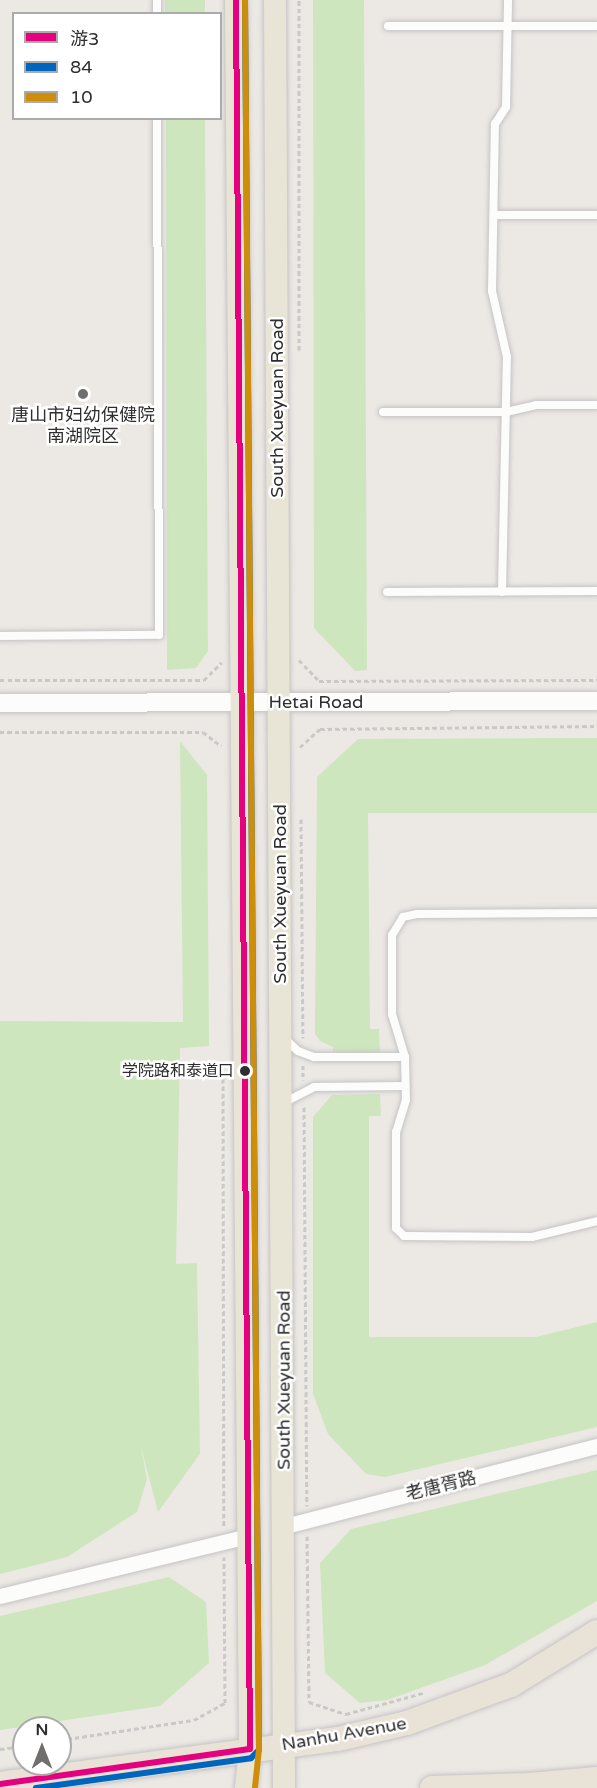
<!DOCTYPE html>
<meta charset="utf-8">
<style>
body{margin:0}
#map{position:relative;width:597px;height:1788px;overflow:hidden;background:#ece8e4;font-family:"Varela Round","Noto Sans SC",sans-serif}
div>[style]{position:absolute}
.green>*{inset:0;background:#cee6be}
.path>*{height:3px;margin-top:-1.5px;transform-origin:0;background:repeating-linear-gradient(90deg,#c9c9c8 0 4.5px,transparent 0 7.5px)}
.roads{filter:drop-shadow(0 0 2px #c5c4c5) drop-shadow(0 0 2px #c5c4c5)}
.service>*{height:8px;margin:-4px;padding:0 4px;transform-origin:4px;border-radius:4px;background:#fcfcfb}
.minor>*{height:15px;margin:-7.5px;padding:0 7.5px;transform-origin:7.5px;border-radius:7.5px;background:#fcfcfb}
.tertiary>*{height:18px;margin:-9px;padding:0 9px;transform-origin:9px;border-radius:9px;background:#fcfcfb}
.primary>*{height:22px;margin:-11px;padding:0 11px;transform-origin:11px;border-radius:11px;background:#e8e4d6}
.trunk>*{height:24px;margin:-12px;padding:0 12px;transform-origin:12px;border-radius:12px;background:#e9e2d6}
.bus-1>*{height:6px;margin:-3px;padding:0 3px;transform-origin:3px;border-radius:3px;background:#e5007d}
.bus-2>*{height:6px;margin:-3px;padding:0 3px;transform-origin:3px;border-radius:3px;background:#0065bd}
.bus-3>*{height:6px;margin:-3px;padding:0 3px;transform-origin:3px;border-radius:3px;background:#cf8e09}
.dots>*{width:16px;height:16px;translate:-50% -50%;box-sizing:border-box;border:3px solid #fff;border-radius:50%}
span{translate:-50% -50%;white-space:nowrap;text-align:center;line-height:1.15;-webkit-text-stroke:5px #fff;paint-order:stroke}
.bus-label{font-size:16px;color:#2e2e2e}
.right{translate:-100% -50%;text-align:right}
.street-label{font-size:18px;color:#2e2e2e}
.poi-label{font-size:18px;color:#2e2e2e}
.legend{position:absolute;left:12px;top:12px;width:210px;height:108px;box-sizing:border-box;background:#fff;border:2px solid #ababab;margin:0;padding:8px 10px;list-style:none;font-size:18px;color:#2e2e2e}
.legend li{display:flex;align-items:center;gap:12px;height:30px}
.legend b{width:30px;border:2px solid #ababab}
.north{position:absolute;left:12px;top:1716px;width:60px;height:60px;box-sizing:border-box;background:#fff;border:2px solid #ababab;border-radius:50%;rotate:0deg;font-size:16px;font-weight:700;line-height:24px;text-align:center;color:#2e2e2e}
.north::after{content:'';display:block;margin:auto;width:21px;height:27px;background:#706f6e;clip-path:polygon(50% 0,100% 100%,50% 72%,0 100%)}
</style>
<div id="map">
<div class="green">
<i style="clip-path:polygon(165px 0,205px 0,205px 13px,165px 13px)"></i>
<i style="clip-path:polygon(313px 0,364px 0,367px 670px,355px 671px,314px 628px)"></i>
<i style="clip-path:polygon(166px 119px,205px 119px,208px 651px,196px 668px,167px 670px)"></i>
<i style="clip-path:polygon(597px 738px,597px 813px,368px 813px,370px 1029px,379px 1029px,380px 1053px,333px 1052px,333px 1047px,320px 1041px,315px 1034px,317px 777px,358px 739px)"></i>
<i style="clip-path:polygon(180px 741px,207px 775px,209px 1046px,180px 1048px,176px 1264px,197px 1263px,200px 1454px,158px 1512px,141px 1447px,147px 1479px,137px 1512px,67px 1557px,0 1574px,0 1021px,183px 1022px)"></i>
<i style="clip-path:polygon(380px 1094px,381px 1116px,369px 1116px,369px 1337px,536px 1337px,597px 1322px,597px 1427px,385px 1477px,366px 1474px,328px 1434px,313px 1394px,313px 1117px,332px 1095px)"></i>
<i style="clip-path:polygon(597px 1470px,597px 1601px,485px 1665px,387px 1700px,360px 1703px,325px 1673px,320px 1563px,351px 1529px)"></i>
<i style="clip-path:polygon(169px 1577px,206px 1602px,209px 1663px,160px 1706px,0 1730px,0 1616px)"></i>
</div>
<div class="path">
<i style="left:299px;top:350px;width:350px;rotate:-90deg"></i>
<i style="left:299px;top:660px;width:29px;rotate:46deg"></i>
<i style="left:319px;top:681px;width:278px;rotate:-0.2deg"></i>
<i style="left:0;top:680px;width:204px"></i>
<i style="left:204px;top:680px;width:25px;rotate:-45deg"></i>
<i style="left:0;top:732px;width:203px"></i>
<i style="left:203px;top:732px;width:23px;rotate:38deg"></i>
<i style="left:300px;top:747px;width:27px;rotate:-42deg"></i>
<i style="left:320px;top:729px;width:277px;rotate:-0.6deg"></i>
<i style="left:301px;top:819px;width:219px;rotate:89.5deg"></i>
<i style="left:303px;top:1065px;width:15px;rotate:90deg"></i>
<i style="left:223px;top:1071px;width:455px;rotate:89.9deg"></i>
<i style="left:304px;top:1107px;width:399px;rotate:89.6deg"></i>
<i style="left:307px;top:1536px;width:166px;rotate:89.3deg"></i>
<i style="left:309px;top:1702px;width:39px;rotate:18deg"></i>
<i style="left:346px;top:1714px;width:80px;rotate:-15.3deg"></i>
<i style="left:60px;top:1740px;width:135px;rotate:-8.5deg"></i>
<i style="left:194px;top:1720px;width:35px;rotate:-29deg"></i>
<i style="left:225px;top:1703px;width:146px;rotate:-90.4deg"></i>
<i style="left:0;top:1749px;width:24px;rotate:-7deg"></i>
</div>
<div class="roads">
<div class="service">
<i style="left:157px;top:0;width:14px;rotate:90deg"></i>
<i style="left:388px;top:26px;width:209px"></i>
<i style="left:494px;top:215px;width:103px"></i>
<i style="left:383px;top:412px;width:123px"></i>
<i style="left:506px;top:412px;width:31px;rotate:-13deg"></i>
<i style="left:536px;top:405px;width:61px"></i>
<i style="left:387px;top:592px;width:210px;rotate:-0.3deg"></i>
<i style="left:502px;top:592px;width:235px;rotate:-88.8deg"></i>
<i style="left:507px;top:357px;width:68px;rotate:-102.8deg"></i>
<i style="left:492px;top:291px;width:167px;rotate:-89deg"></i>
<i style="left:495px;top:124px;width:20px;rotate:-57deg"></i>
<i style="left:506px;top:107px;width:107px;rotate:-88.9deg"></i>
<i style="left:0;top:636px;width:159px;rotate:-0.4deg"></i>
<i style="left:159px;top:635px;width:517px;rotate:-90.22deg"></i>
<i style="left:597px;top:913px;width:180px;rotate:179.7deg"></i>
<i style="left:417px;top:914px;width:14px;rotate:168deg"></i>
<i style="left:403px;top:917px;width:21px;rotate:121deg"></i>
<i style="left:392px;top:935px;width:79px;rotate:90deg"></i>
<i style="left:392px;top:1014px;width:45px;rotate:73.2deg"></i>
<i style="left:405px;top:1057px;width:43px;rotate:88.7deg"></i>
<i style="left:406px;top:1100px;width:34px;rotate:107deg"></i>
<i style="left:396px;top:1132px;width:96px;rotate:90deg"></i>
<i style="left:396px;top:1228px;width:11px;rotate:45deg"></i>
<i style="left:404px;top:1236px;width:128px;rotate:0.4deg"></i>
<i style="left:532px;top:1237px;width:67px;rotate:-13.8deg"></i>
<i style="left:284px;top:1038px;width:19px;rotate:43deg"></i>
<i style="left:298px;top:1051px;width:17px;rotate:21deg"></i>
<i style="left:314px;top:1057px;width:91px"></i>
<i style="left:283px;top:1103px;width:35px;rotate:-27deg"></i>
<i style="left:314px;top:1087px;width:91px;rotate:-0.6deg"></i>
</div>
<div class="minor">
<i style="left:285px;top:1526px;width:322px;rotate:-14.4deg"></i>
<i style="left:0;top:1596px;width:255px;rotate:-13.6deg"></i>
</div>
<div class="tertiary">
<i style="left:0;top:703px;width:597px;rotate:-0.19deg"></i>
</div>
<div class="primary">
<i style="left:236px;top:0;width:1749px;rotate:89.54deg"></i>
<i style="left:250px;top:1749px;width:39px;rotate:96deg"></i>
<i style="left:275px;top:0;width:1788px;rotate:89.71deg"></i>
</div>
<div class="trunk">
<i style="left:0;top:1784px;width:341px;rotate:-7.6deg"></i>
<i style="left:338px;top:1739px;width:71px;rotate:-13.1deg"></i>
<i style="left:407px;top:1723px;width:111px;rotate:-20.1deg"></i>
<i style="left:511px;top:1685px;width:101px;rotate:-31.6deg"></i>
<i style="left:432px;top:1788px;width:98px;rotate:-1.8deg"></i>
<i style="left:530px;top:1785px;width:67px;rotate:-5.1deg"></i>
</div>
</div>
<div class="bus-1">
<i style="left:0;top:1784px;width:252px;rotate:-8deg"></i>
<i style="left:250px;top:1749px;width:1749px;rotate:-90.46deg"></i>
</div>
<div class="bus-2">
<i style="left:36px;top:1788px;width:217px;rotate:-7.9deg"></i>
<i style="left:251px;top:1758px;width:11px;rotate:-45deg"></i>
<i style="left:259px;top:1750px;width:1750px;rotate:-90.46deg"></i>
</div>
<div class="bus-3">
<i style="left:245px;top:0;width:1749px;rotate:89.54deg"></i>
<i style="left:259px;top:1749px;width:39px;rotate:96deg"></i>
</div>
<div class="dots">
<i style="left:83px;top:394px;background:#706f6e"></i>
<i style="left:245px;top:1071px;background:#2e2e2e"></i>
</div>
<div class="bus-label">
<span class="right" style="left:234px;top:1071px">学院路和泰道口</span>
</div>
<div class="street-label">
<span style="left:277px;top:408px;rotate:-90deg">South Xueyuan Road</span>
<span style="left:316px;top:702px">Hetai Road</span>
<span style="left:280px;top:894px;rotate:-90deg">South Xueyuan Road</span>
<span style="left:284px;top:1380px;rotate:-90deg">South Xueyuan Road</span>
<span style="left:441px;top:1486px;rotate:-14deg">老唐胥路</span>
<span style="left:344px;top:1734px;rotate:-10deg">Nanhu Avenue</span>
</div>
<div class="poi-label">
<span style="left:83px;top:426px">唐山市妇幼保健院<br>南湖院区</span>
</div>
<ul class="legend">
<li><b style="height:8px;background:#e5007d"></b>游3</li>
<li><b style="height:8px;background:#0065bd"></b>84</li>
<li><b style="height:8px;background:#cf8e09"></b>10</li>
</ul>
<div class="north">N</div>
</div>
